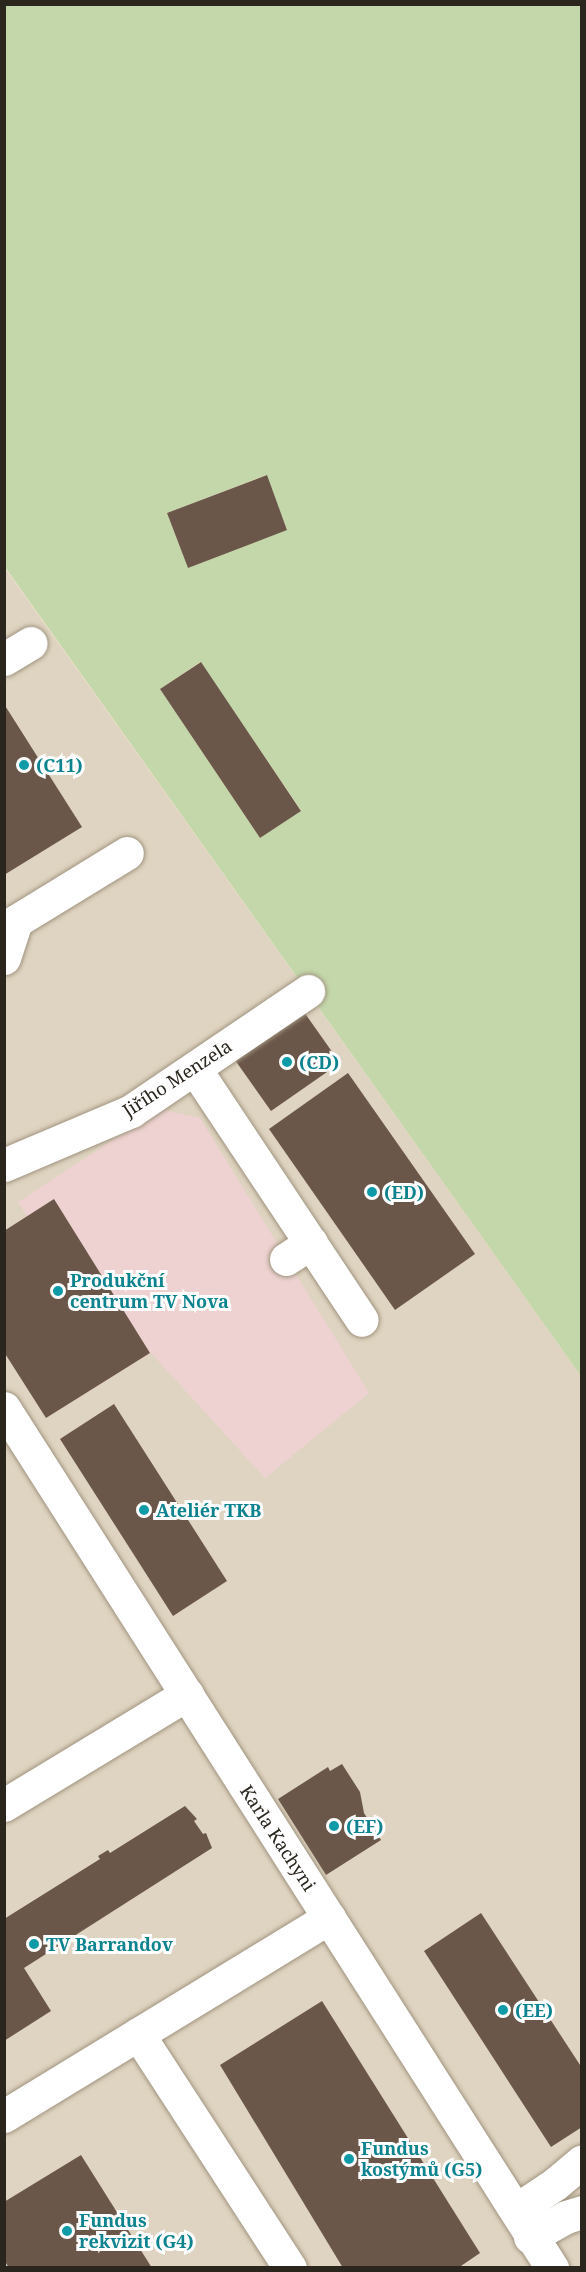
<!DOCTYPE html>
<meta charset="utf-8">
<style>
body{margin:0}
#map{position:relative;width:586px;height:2272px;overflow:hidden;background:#eee2cb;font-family:"Noto Serif",serif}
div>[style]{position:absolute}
.commercial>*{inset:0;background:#dfd4c1}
.industrial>*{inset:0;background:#edd2d1}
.green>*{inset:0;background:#c4d7ab}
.building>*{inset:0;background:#6b574a}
.roads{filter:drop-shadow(0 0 2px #a0947f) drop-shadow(0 0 2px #a0947f)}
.minor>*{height:33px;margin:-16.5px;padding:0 16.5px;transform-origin:16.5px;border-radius:16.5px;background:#fff}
.dots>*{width:16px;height:16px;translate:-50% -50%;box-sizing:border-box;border:3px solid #fff;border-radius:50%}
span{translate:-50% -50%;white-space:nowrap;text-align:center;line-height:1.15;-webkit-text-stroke:6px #fff;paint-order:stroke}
.culture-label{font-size:18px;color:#0d838f;font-weight:700}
.left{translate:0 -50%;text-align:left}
.street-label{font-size:18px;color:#2a251d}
.frame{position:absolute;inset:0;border:6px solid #2a251d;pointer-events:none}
</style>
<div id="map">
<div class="commercial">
<i style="clip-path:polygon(4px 567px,581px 1376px,581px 2267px,5px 2267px)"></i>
</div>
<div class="industrial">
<i style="clip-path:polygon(160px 1109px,200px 1118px,369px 1393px,265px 1478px,151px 1353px,46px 1418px,5px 1352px,27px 1216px,18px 1202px)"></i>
</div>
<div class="green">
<i style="clip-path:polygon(evenodd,4px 5px,581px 5px,581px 1376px,5px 567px,4px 5px,266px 475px,287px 529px,188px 568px,167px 513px,266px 475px,4px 5px,200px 662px,301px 810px,260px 838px,160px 689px,200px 662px)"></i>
</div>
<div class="building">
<i style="clip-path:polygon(267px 475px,287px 530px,188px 568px,167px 513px)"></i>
<i style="clip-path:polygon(201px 662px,301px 811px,260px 838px,160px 689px)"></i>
<i style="clip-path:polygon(4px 704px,82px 827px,4px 875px)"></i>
<i style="clip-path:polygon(304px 1012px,340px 1063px,271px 1111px,235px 1060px)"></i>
<i style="clip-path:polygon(348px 1073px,475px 1254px,395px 1310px,269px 1129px)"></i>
<i style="clip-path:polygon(54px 1199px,150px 1353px,46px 1418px,4px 1352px,4px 1231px)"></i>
<i style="clip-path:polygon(114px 1404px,227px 1581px,173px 1616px,60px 1439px)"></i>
<i style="clip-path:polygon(342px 1764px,360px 1792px,364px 1813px,381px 1840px,326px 1875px,278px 1799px,328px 1767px,330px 1771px)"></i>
<i style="clip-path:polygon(185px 1806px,197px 1819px,194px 1821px,203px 1834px,206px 1833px,212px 1848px,24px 1968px,51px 2011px,4px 2041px,4px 1919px,100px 1859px,98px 1856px,108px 1850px,110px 1853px)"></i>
<i style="clip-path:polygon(481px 1913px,582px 2068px,582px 2127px,551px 2147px,424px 1951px)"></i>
<i style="clip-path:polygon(322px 2001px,480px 2253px,458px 2268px,343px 2268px,220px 2065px)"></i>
<i style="clip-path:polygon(81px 2155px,152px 2268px,9px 2268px,4px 2260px,4px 2202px)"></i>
</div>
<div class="roads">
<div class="minor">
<i style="left:4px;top:659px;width:31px;rotate:-31deg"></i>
<i style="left:4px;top:958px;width:39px;rotate:-72deg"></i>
<i style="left:16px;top:921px;width:130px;rotate:-31.5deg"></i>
<i style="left:195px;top:1069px;width:301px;rotate:56.4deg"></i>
<i style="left:4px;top:1165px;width:138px;rotate:-23deg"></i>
<i style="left:131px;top:1111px;width:214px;rotate:-34.1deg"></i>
<i style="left:286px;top:1259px;width:30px;rotate:-33deg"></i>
<i style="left:4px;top:1408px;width:1020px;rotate:57.49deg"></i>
<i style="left:4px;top:1805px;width:214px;rotate:-31.2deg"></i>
<i style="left:138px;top:2034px;width:279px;rotate:57deg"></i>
<i style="left:4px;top:2116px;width:381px;rotate:-31.4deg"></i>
<i style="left:516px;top:2210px;width:47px;rotate:-33.7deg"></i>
<i style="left:555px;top:2184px;width:35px;rotate:-40deg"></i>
<i style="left:530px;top:2237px;width:41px;rotate:-29.1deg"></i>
<i style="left:566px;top:2217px;width:17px;rotate:-17deg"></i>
</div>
</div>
<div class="dots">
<i style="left:24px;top:765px;background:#0f9aa8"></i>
<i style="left:287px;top:1062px;background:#0f9aa8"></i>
<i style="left:372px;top:1192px;background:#0f9aa8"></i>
<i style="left:58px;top:1291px;background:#0f9aa8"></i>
<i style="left:144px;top:1510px;background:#0f9aa8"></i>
<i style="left:334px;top:1826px;background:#0f9aa8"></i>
<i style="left:34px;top:1944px;background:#0f9aa8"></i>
<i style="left:503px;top:2010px;background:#0f9aa8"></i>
<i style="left:349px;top:2159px;background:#0f9aa8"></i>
<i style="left:67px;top:2231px;background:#0f9aa8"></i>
</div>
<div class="culture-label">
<span class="left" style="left:36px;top:765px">(C11)</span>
<span class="left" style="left:299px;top:1062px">(CD)</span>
<span class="left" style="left:384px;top:1192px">(ED)</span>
<span class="left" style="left:70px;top:1291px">Produkční<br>centrum TV Nova</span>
<span class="left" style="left:156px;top:1510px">Ateliér TKB</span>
<span class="left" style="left:346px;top:1826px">(EF)</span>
<span class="left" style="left:46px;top:1944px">TV Barrandov</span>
<span class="left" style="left:515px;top:2010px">(EE)</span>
<span class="left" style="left:361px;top:2159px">Fundus<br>kostýmů (G5)</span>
<span class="left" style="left:79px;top:2231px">Fundus<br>rekvizit (G4)</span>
</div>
<div class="street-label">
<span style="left:177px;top:1078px;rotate:-33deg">Jiřího Menzela</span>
<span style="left:278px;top:1838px;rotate:57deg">Karla Kachyni</span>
</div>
<div class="frame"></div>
</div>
